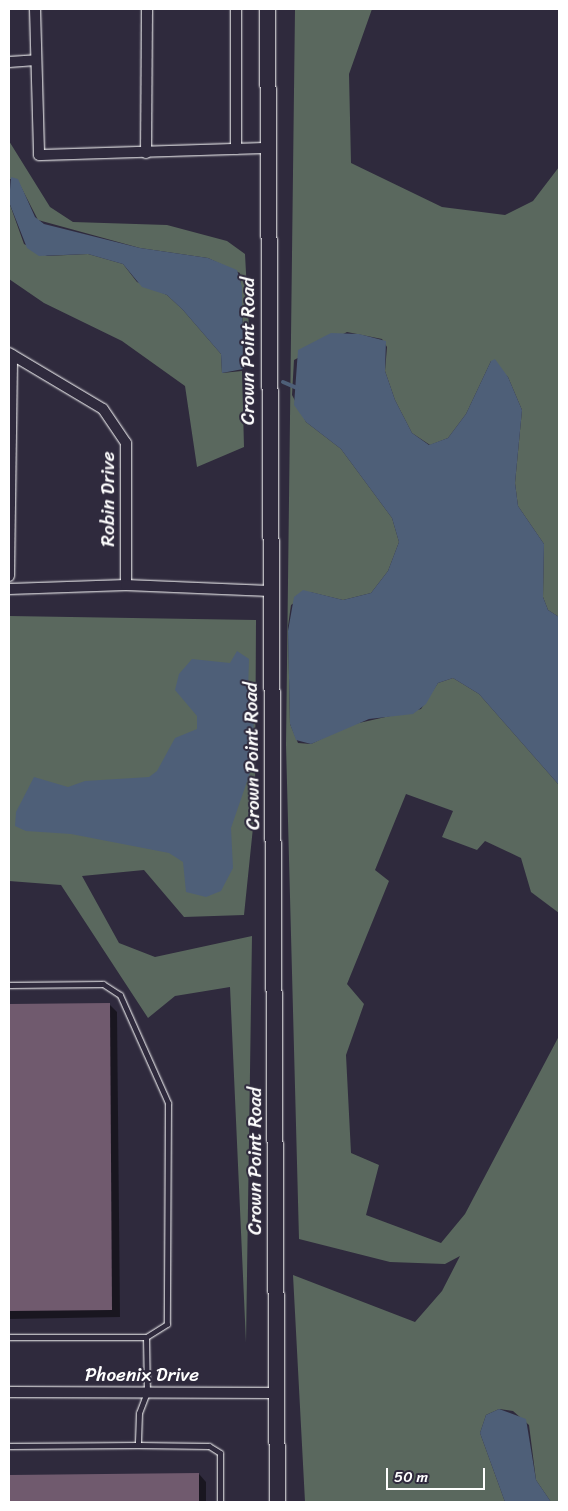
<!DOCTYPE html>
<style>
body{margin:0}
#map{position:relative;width:568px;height:1511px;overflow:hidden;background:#2f2a3d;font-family:Sriracha,sans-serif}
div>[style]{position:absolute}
.green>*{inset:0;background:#5a685e}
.water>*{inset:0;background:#4e5f78}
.shadow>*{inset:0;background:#0007}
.stream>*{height:4px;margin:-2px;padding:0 2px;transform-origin:2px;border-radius:2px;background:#4e5f78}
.building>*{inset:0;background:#705a6e}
.roads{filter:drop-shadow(0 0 1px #fff) drop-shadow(0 0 1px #fff)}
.lane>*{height:5px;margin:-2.5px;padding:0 2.5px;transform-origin:2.5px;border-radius:2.5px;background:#2f2a3d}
.street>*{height:10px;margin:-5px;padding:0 5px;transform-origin:5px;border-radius:5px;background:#2f2a3d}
.secondary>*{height:15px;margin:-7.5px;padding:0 7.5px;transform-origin:7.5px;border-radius:7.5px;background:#2f2a3d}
span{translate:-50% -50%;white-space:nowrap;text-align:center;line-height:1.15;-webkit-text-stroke:4px #2f2a3d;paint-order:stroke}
.street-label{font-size:19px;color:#fff}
.frame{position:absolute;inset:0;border:10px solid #fff;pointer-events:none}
.scale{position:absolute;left:386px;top:1468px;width:99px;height:22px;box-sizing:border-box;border:2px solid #fff;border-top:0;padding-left:6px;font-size:15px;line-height:18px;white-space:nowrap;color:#fff;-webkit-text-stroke:4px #2f2a3d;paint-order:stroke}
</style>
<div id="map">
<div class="green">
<i style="clip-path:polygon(295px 9px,372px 9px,349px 74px,351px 163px,442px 207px,505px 215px,533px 201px,559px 167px,559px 617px,548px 610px,543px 597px,544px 544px,518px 506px,515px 483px,522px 410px,508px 377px,491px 361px,466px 414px,448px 438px,430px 445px,412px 433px,395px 400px,385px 371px,387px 347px,382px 339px,347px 332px,294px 360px,292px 395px,306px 422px,341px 449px,392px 518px,399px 542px,388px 571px,371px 593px,343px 600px,310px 592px,291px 605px,288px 626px,290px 724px,298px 743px,311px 744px,350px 725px,421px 709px,438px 683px,453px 678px,479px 694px,559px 785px,559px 913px,531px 892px,521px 858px,485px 841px,477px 850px,442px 837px,453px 811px,406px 794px,375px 870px,389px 881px,347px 984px,364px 1004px,346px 1055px,351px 1153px,379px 1165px,366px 1215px,441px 1243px,465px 1214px,559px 1036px,559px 1502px,551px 1502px,536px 1480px,529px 1425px,513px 1411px,499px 1409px,486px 1415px,480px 1433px,505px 1502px,305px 1502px,293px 1275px,415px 1322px,442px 1291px,460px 1256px,445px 1264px,390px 1262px,299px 1239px,286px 745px)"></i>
<i style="clip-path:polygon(9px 141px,50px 207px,73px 222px,167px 225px,227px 241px,245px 254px,249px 329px,243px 330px,240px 273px,208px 258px,140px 248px,38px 220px,17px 179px,9px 179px)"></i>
<i style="clip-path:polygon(9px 202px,24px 244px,47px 256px,88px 254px,123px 264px,137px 282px,167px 295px,183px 310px,221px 354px,222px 373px,242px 371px,244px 447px,197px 467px,185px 386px,122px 341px,44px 303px,9px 279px)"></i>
<i style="clip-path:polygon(9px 616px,256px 620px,255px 808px,244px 915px,184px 917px,144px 870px,82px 876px,119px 943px,155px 957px,252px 936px,246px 1343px,230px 987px,175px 996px,148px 1018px,61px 885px,9px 881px)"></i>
</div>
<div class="water">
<i style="clip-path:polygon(11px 177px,18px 179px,35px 217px,44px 224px,140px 248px,208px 258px,237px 270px,242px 287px,243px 369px,222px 373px,221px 354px,183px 310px,167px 295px,142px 287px,123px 264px,88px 254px,39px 256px,27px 248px,9px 202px)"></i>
<i style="clip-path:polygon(331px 333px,359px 334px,386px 341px,385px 371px,395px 400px,412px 433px,429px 445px,448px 438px,466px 414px,491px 361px,495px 359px,508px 377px,522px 410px,515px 483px,518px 506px,544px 544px,543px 597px,548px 610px,559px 617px,559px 785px,479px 694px,453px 678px,438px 683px,426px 704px,413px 714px,369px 719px,311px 744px,296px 740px,290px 724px,288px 631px,294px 597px,303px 590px,343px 600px,371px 593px,388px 571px,399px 542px,392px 518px,341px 449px,306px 422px,294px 405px,298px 350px)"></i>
<i style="clip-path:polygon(237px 651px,249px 659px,248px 693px,254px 716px,252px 767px,231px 828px,233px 868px,221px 891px,206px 897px,186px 892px,183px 862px,169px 853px,71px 834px,26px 831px,15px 826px,16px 812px,34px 777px,68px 787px,85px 781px,149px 777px,157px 771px,175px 738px,197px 729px,197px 716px,175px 690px,179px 674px,192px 659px,230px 663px)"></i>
<i style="clip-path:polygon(499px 1409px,526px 1419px,536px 1480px,551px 1502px,505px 1502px,480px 1433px,486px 1415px)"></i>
</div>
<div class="shadow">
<i style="clip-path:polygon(110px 1005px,117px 1012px,120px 1317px,9px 1319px,9px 1006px)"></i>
<i style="clip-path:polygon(199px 1474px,206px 1482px,206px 1502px,9px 1502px,9px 1476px)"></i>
</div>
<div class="stream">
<i style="left:283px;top:382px;width:15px;rotate:23deg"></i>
</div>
<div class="building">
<i style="clip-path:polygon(110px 1003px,112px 1310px,9px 1311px,9px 1004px)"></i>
<i style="clip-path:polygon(199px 1473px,199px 1502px,9px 1502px,9px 1475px)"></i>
</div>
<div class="roads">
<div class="lane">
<i style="left:9px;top:985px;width:94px;rotate:-0.6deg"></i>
<i style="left:103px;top:984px;width:20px;rotate:33deg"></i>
<i style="left:120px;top:995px;width:118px;rotate:66deg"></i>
<i style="left:168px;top:1103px;width:221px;rotate:90.3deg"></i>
<i style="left:167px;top:1324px;width:25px;rotate:148deg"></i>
<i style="left:146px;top:1337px;width:137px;rotate:180deg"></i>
<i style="left:146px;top:1337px;width:55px;rotate:89deg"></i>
<i style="left:147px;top:1392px;width:22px;rotate:111deg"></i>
<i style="left:139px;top:1413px;width:32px;rotate:92deg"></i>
<i style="left:138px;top:1445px;width:71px;rotate:0.8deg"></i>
<i style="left:209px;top:1446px;width:13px;rotate:32deg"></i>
<i style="left:220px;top:1453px;width:49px;rotate:90deg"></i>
<i style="left:9px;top:1446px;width:129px;rotate:-0.4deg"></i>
</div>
<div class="street">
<i style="left:35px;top:9px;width:146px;rotate:88.4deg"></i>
<i style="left:39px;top:155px;width:228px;rotate:-1.8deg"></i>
<i style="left:236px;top:9px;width:140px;rotate:90deg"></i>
<i style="left:9px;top:62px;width:27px;rotate:-4deg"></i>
<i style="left:146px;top:153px;width:144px;rotate:-89.6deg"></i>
<i style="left:9px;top:353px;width:109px;rotate:30.8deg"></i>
<i style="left:103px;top:409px;width:41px;rotate:55.9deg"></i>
<i style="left:126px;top:443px;width:142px;rotate:90deg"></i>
<i style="left:9px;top:576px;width:221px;rotate:-89.2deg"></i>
<i style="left:9px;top:589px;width:117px;rotate:-2deg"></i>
<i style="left:126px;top:585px;width:144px;rotate:2.4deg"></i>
<i style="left:9px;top:1392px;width:267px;rotate:0.2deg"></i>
</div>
<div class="secondary">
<i style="left:267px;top:9px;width:1493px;rotate:89.62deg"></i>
</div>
</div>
<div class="street-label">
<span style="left:248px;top:351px;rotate:-90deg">Crown Point Road</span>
<span style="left:108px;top:499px;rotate:-90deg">Robin Drive</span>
<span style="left:252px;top:756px;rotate:-91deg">Crown Point Road</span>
<span style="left:255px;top:1161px;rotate:-90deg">Crown Point Road</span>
<span style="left:142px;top:1375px">Phoenix Drive</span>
</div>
<div class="frame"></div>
<div class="scale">50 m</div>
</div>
